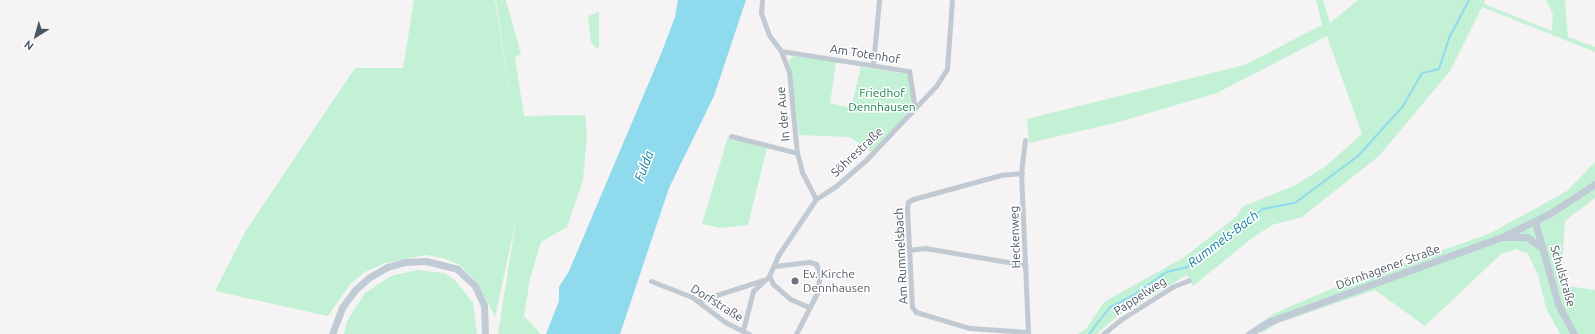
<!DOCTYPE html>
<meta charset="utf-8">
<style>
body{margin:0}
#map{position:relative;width:1595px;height:334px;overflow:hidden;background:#f5f3f3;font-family:Ubuntu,sans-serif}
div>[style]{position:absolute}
.green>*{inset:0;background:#c3f1d5}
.water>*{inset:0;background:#90daee}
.stream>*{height:2px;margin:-1px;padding:0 1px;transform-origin:1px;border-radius:1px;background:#90daee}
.street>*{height:5px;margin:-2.5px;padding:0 2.5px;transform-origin:2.5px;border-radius:2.5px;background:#c1cad2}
.secondary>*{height:7px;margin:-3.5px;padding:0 3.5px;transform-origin:3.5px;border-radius:3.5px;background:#c1cbd6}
.dots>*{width:11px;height:11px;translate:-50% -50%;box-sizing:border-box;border:2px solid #fff;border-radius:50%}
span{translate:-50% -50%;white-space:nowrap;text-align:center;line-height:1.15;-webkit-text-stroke:3px #fff;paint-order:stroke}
.street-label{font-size:12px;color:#4a5661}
.park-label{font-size:12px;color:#17864f}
.worship-label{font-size:12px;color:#5b616d}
.left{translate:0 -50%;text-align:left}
.water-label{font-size:13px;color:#0c7c9b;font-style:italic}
.north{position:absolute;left:16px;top:16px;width:40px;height:40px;-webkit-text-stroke:3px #fff;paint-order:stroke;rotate:217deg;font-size:11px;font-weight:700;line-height:16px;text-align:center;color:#4a5661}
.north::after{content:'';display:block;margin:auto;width:14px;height:18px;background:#4a5661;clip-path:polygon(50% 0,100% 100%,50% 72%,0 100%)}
</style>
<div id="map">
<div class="green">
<i style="clip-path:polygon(414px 0,495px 0,513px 119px,496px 0,506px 0,521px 54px,515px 57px,524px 116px,585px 115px,587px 136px,583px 180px,567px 227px,541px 242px,530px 279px,524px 316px,541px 334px,498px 334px,516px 220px,495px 317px,478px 284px,460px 265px,443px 258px,426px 255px,385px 263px,365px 272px,350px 284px,328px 316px,215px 291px,245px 232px,355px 68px,403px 68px)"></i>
<i style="clip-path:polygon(1316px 0,1323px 0,1330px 23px,1358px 0,1485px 0,1484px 4px,1552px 31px,1553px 15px,1546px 0,1565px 0,1568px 37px,1595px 47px,1595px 52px,1482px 7px,1450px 71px,1379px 156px,1302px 217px,1272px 225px,1251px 239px,1193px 286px,1187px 275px,1116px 317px,1097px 334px,1078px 334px,1086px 329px,1104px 302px,1183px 258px,1237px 216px,1242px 207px,1296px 185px,1326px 166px,1362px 134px,1327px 36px,1217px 93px,1115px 123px,1029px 143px,1027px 119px,1244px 65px,1322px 25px)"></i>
<i style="clip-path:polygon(599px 12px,599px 47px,596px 48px,591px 42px,588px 16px)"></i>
<i style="clip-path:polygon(793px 56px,836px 62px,830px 103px,851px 108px,861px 67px,908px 74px,914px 107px,872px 152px,850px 137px,799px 135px,789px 60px)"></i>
<i style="clip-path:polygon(728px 137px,767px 148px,748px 225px,721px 228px,702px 224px)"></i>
<i style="clip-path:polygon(1595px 162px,1595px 198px,1565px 221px,1561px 285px,1595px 290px,1595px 334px,1560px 334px,1546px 308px,1538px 275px,1528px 254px,1516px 249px,1501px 254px,1425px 326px,1375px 290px,1278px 323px,1262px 333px,1254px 327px,1275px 313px,1338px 286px,1489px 234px,1567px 191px)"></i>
<i style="clip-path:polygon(417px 270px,444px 273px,455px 280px,473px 303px,477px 334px,344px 334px,347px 321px,365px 293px,391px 276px)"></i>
</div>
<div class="water">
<i style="clip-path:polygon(678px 0,746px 0,714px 96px,669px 188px,620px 334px,546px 334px,559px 301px,559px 287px,569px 271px,661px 54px,675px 17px)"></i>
</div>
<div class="stream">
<i style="left:1089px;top:334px;width:33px;rotate:-52deg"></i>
<i style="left:1109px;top:308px;width:30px;rotate:-28deg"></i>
<i style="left:1135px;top:294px;width:39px;rotate:-35deg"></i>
<i style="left:1167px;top:272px;width:21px;rotate:-14deg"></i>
<i style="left:1187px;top:267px;width:96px;rotate:-37.3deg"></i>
<i style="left:1263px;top:209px;width:33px;rotate:-11deg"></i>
<i style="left:1295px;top:203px;width:79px;rotate:-36.7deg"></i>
<i style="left:1358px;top:156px;width:67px;rotate:-48deg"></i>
<i style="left:1403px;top:106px;width:38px;rotate:-60deg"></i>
<i style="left:1422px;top:73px;width:17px;rotate:-13deg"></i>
<i style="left:1439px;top:69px;width:33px;rotate:-72deg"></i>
<i style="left:1449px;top:38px;width:43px;rotate:-62.2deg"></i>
</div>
<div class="street">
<i style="left:762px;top:0;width:13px;rotate:94deg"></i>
<i style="left:761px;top:13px;width:23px;rotate:70deg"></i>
<i style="left:769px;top:35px;width:20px;rotate:53deg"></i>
<i style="left:781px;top:51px;width:22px;rotate:69deg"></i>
<i style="left:789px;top:72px;width:81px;rotate:84.4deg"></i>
<i style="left:781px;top:51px;width:130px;rotate:8.9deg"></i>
<i style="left:909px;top:71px;width:37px;rotate:81deg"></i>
<i style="left:873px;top:65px;width:65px;rotate:-84.7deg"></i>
<i style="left:731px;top:136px;width:68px;rotate:14.4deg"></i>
<i style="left:797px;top:153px;width:20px;rotate:75deg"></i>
<i style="left:802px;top:172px;width:30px;rotate:63deg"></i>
<i style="left:1025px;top:140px;width:32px;rotate:97deg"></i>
<i style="left:1021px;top:172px;width:161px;rotate:87.5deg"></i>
<i style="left:1022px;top:173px;width:21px;rotate:175deg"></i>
<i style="left:1001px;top:175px;width:91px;rotate:164.7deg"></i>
<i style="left:913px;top:199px;width:6px;rotate:149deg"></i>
<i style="left:908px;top:202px;width:6px;rotate:99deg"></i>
<i style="left:907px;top:208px;width:99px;rotate:87.1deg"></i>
<i style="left:912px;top:307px;width:6px;rotate:51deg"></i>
<i style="left:916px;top:312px;width:55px;rotate:16.8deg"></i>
<i style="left:969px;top:328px;width:59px;rotate:3.9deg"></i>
<i style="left:909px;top:250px;width:16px;rotate:-7deg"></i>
<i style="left:925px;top:248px;width:102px;rotate:9.6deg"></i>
<i style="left:775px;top:266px;width:35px;rotate:-7deg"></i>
<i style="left:810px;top:262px;width:6px;rotate:18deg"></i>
<i style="left:816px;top:264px;width:11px;rotate:68deg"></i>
<i style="left:820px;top:274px;width:19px;rotate:99deg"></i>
<i style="left:817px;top:293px;width:46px;rotate:117.1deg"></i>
<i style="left:769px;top:276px;width:9px;rotate:63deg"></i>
<i style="left:773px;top:284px;width:23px;rotate:41deg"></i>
<i style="left:790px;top:299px;width:21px;rotate:23deg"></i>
<i style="left:651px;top:281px;width:44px;rotate:21.3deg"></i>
<i style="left:692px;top:297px;width:41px;rotate:37.1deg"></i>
<i style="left:725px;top:322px;width:27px;rotate:27deg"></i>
<i style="left:698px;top:301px;width:68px;rotate:-17.9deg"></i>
<i style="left:743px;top:330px;width:40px;rotate:-75.6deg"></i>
<i style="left:753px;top:291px;width:22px;rotate:-43deg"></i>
<i style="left:769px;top:276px;width:24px;rotate:-66deg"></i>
<i style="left:779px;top:254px;width:66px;rotate:-56.1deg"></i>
<i style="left:816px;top:199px;width:24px;rotate:-33deg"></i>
<i style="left:836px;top:186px;width:40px;rotate:-41deg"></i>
<i style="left:866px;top:160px;width:102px;rotate:-46.6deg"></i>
<i style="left:936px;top:86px;width:20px;rotate:-57deg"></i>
<i style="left:947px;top:69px;width:69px;rotate:-85.9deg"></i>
<i style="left:1103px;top:334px;width:22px;rotate:-39deg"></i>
<i style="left:1120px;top:320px;width:62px;rotate:-32.4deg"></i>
<i style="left:1172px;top:287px;width:18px;rotate:-22deg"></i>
</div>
<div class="secondary">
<i style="left:1535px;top:222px;width:85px;rotate:74.3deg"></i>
<i style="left:1558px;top:304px;width:34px;rotate:62deg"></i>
<i style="left:1504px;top:237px;width:23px"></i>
<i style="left:1527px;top:237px;width:19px;rotate:36deg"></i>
<i style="left:332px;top:334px;width:30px;rotate:-69deg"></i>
<i style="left:343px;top:306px;width:21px;rotate:-53deg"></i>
<i style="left:356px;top:289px;width:18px;rotate:-41deg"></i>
<i style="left:370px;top:277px;width:20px;rotate:-30deg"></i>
<i style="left:387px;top:267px;width:19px;rotate:-16deg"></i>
<i style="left:405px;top:262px;width:21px;rotate:-3deg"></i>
<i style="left:426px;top:261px;width:32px;rotate:14deg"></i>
<i style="left:457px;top:269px;width:25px;rotate:43deg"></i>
<i style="left:475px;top:286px;width:21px;rotate:65deg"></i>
<i style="left:484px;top:305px;width:29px;rotate:88deg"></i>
<i style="left:1249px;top:334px;width:26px;rotate:-31deg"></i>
<i style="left:1271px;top:321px;width:246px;rotate:-20deg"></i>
<i style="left:1502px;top:237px;width:52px;rotate:-26.1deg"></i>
<i style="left:1549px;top:214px;width:55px;rotate:-33.1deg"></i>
</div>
<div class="dots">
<i style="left:795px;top:281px;background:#6b7280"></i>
</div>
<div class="street-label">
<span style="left:865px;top:54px;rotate:9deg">Am Totenhof</span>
<span style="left:783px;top:114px;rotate:-95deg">In der Aue</span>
<span style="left:857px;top:152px;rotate:-43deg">Söhrestraße</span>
<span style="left:1015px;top:237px;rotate:-92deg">Heckenweg</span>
<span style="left:901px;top:256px;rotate:-93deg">Am Rummelsbach</span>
<span style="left:1388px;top:267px;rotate:-20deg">Dörnhagener Straße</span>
<span style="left:1563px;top:276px;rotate:74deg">Schulstraße</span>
<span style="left:1140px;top:296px;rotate:-33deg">Pappelweg</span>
<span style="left:717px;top:303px;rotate:32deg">Dorfstraße</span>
</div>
<div class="park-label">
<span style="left:882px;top:100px">Friedhof<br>Dennhausen</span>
</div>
<div class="worship-label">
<span class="left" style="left:803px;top:281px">Ev. Kirche<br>Dennhausen</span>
</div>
<div class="water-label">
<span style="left:644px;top:166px;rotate:-69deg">Fulda</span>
<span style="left:1223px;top:239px;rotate:-37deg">Rummels-Bach</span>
</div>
<div class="north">N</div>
</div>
